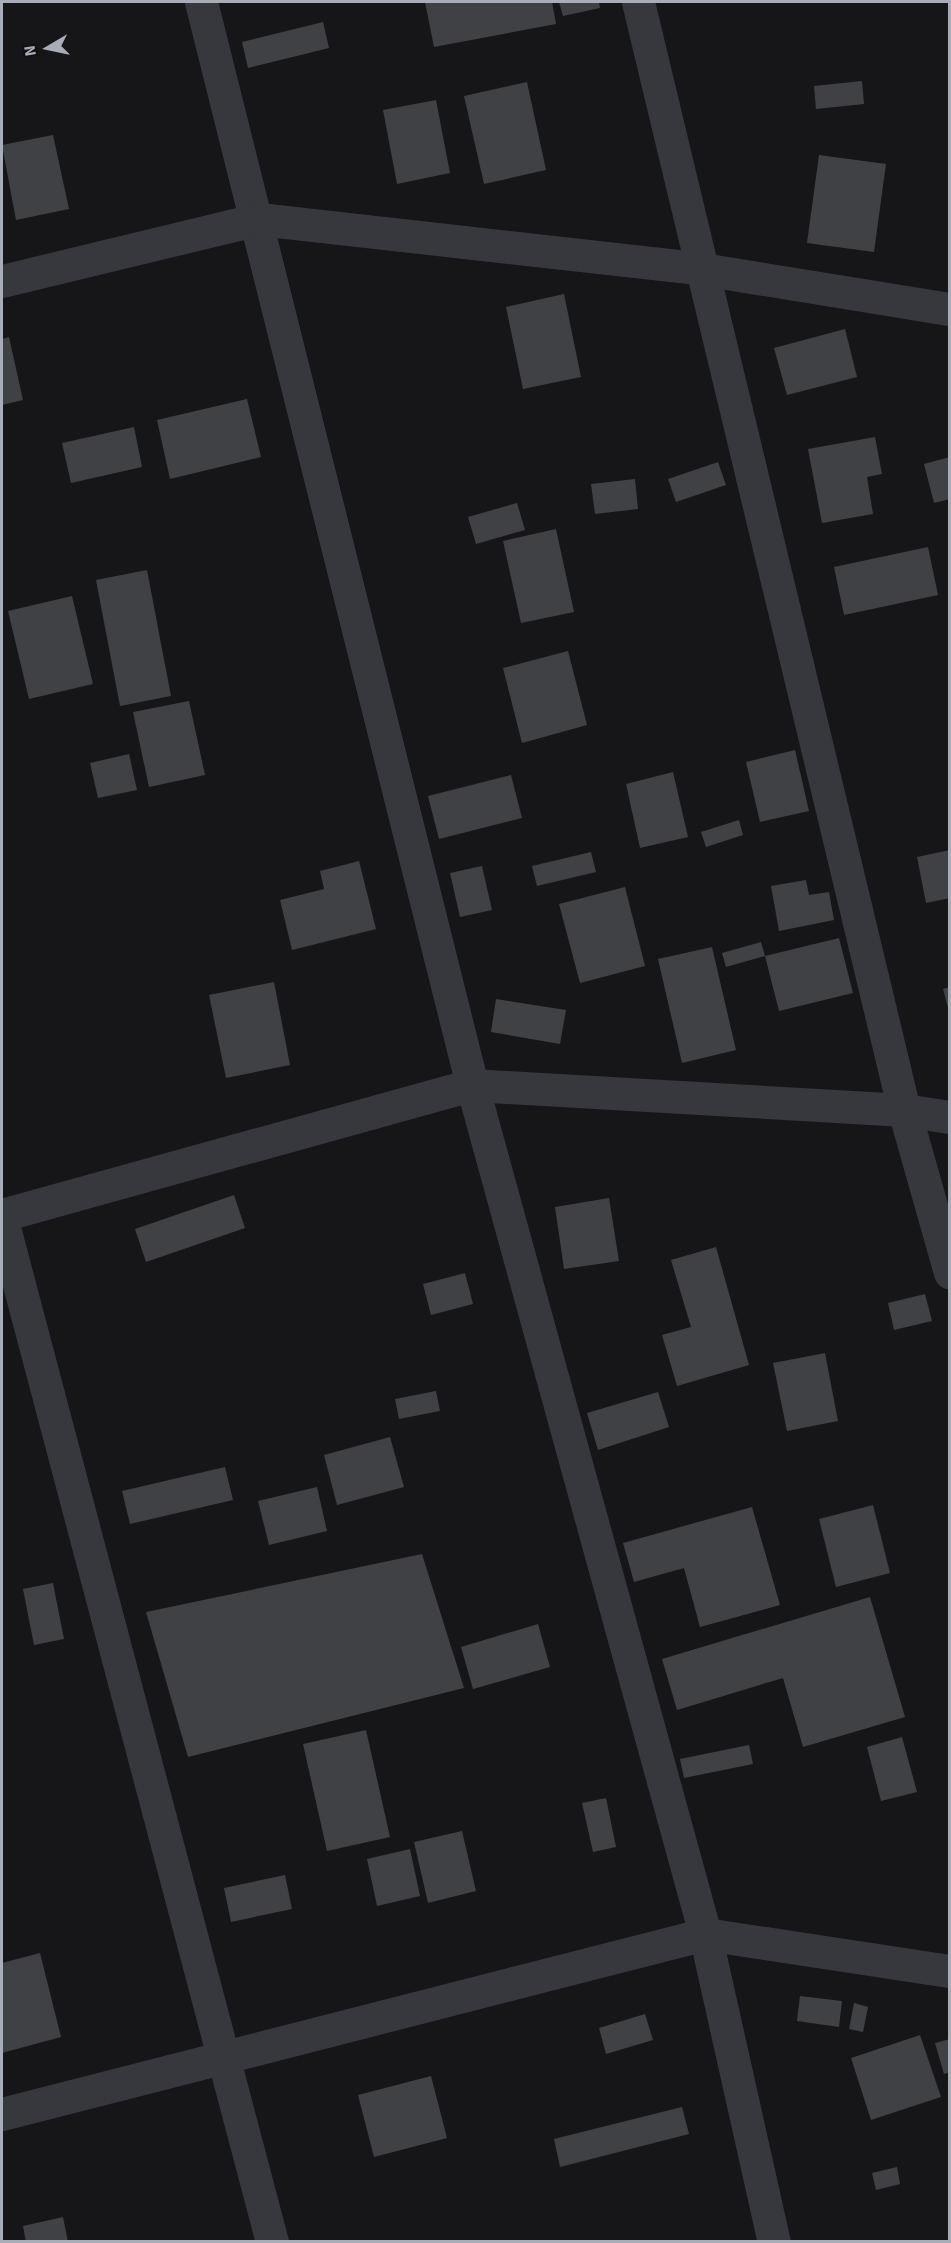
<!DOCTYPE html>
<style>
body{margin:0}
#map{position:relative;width:951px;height:2243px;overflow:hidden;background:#161618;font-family:"Source Sans 3",sans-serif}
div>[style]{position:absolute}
.building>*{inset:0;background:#404145}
.minor>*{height:33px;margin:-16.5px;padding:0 16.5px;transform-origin:16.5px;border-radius:16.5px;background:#37383d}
span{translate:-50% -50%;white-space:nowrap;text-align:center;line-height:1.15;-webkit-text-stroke:4.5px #111113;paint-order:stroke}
.frame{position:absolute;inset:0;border:3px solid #a8adb8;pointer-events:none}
.north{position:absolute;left:18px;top:18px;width:60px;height:60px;-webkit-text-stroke:4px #111113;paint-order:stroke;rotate:261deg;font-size:16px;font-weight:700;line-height:24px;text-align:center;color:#a8adb8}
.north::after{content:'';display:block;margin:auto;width:21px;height:27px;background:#a8adb8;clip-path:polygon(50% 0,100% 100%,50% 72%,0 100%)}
</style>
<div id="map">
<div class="building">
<i style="clip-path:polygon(425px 2px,552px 2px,556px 24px,434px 47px)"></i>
<i style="clip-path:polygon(559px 2px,599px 2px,600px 8px,563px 16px)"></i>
<i style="clip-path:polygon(323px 22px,329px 48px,248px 68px,242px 42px)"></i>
<i style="clip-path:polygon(862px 81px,864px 104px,816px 109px,814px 86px)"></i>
<i style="clip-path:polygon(527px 82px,546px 170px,484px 184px,464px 96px)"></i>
<i style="clip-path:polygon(436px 100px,450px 173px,397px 184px,383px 110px)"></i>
<i style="clip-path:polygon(53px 135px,69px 209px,16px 220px,2px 145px)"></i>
<i style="clip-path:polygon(819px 155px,886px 164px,874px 252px,807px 243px)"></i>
<i style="clip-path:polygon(564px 294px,581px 377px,523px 389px,506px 307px)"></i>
<i style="clip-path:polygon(845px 329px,857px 377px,787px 395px,774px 348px)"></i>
<i style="clip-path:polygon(9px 337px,23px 400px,2px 405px,2px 339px)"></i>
<i style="clip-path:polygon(247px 399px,261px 457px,170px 479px,157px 420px)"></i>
<i style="clip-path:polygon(134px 427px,142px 467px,71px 483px,62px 443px)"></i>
<i style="clip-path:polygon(875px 437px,882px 474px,867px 477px,873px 514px,822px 523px,808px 449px)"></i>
<i style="clip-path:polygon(950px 457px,950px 499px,934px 503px,924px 464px)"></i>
<i style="clip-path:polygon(718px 462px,726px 485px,676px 502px,668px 479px)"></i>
<i style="clip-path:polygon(635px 479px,638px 509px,595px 514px,591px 484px)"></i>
<i style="clip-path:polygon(517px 503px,525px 530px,476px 544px,468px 517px)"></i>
<i style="clip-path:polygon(556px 529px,574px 612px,521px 623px,503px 541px)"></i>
<i style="clip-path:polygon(928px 547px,938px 595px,844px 615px,834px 567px)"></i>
<i style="clip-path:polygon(147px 570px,171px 696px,120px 706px,96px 580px)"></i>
<i style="clip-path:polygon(72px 596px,93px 684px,29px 699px,8px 611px)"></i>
<i style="clip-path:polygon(568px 651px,587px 725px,522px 743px,503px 668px)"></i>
<i style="clip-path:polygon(189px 701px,205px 775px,149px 787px,133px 712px)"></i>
<i style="clip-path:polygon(795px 750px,809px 811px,760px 822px,746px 762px)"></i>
<i style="clip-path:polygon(129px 754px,137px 790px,98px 798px,90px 763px)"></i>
<i style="clip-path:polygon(673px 772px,688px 837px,640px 848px,626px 784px)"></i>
<i style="clip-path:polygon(511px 775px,522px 818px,439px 839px,428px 796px)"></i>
<i style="clip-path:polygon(739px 820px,743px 835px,706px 847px,701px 832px)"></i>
<i style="clip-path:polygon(950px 850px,950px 898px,926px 903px,917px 857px)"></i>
<i style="clip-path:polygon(591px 852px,596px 872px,537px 886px,532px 866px)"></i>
<i style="clip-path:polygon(359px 861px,376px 929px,292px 950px,280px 900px,324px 889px,320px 871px)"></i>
<i style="clip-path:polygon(482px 866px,492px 910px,460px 917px,450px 873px)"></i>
<i style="clip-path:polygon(806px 880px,809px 895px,829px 892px,834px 920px,779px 931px,771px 886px)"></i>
<i style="clip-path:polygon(625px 887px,645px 966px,580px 983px,559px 904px)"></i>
<i style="clip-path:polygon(839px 938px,853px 993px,779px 1011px,765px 956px)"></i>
<i style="clip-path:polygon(761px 942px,765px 956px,726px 967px,722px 953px)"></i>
<i style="clip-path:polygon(712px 947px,736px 1050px,682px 1063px,658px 959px)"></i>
<i style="clip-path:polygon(274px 982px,290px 1065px,226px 1078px,209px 995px)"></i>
<i style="clip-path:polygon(950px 987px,950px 1012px,949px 1012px,943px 989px)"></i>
<i style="clip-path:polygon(496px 999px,566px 1010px,560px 1044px,491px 1032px)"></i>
<i style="clip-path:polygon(234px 1195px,245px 1228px,146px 1262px,135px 1229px)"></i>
<i style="clip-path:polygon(609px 1198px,619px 1261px,564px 1269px,555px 1207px)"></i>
<i style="clip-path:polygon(716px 1247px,749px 1365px,677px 1386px,662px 1335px,691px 1327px,671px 1260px)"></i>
<i style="clip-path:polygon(465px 1273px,473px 1304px,431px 1315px,423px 1284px)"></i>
<i style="clip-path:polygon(925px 1294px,932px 1321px,894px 1330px,888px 1303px)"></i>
<i style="clip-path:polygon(825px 1353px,838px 1421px,787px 1431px,773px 1363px)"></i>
<i style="clip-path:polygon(436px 1391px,440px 1411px,399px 1419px,395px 1399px)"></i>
<i style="clip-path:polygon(658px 1392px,669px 1427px,598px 1450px,587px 1413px)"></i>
<i style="clip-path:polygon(390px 1437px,404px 1487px,337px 1505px,324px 1455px)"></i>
<i style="clip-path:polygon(225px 1467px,233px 1500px,130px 1524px,122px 1491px)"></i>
<i style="clip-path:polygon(317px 1487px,327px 1531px,269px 1545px,258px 1501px)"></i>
<i style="clip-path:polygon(873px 1505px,890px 1573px,836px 1587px,819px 1519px)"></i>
<i style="clip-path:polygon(752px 1507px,780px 1605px,700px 1627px,684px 1568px,634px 1582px,623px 1543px)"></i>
<i style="clip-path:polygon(422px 1554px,464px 1688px,188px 1757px,146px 1612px)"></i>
<i style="clip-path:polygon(53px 1583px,64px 1639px,34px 1645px,23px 1589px)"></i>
<i style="clip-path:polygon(870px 1597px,905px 1717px,803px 1747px,783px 1678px,677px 1710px,662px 1659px)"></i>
<i style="clip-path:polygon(538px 1624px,550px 1667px,473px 1689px,461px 1647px)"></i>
<i style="clip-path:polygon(366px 1730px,390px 1837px,327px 1851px,303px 1744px)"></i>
<i style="clip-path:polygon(902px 1737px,917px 1792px,881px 1801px,867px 1747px)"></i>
<i style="clip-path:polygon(749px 1745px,753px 1764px,684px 1778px,680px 1759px)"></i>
<i style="clip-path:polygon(606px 1798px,616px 1847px,593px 1852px,582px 1803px)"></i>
<i style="clip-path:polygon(462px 1831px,476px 1891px,428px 1903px,414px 1842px)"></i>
<i style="clip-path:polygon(410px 1849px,420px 1896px,377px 1906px,367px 1859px)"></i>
<i style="clip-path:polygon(285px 1875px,292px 1909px,231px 1922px,224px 1888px)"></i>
<i style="clip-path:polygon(40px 1953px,61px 2037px,2px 2053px,2px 1963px)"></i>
<i style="clip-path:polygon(800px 1996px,842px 2001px,839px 2027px,797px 2021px)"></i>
<i style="clip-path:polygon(854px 2003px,868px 2007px,863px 2032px,849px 2029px)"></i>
<i style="clip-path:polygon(645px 2014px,653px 2040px,606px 2054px,599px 2028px)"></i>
<i style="clip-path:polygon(920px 2035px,941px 2097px,871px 2120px,851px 2058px)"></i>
<i style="clip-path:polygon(950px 2039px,950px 2072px,944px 2074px,935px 2043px)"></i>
<i style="clip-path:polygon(431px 2076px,447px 2138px,374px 2157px,358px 2095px)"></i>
<i style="clip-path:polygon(682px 2107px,689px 2134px,560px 2167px,554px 2139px)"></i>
<i style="clip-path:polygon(897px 2167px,900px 2184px,876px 2190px,872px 2173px)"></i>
<i style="clip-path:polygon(63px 2217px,68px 2242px,26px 2242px,23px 2226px)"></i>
</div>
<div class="minor">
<i style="left:201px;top:2px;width:1116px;rotate:75.95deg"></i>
<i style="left:472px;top:1085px;width:880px;rotate:74.65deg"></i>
<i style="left:705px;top:1934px;width:316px;rotate:77.4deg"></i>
<i style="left:638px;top:2px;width:1139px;rotate:76.5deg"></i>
<i style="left:904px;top:1110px;width:169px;rotate:74.2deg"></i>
<i style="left:2px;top:281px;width:264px;rotate:-13.6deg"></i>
<i style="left:259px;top:219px;width:446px;rotate:6.4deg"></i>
<i style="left:702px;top:269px;width:251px;rotate:9.2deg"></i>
<i style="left:2px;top:1215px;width:488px;rotate:-15.5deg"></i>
<i style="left:472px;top:1085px;width:433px;rotate:3.3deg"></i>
<i style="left:904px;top:1110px;width:47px;rotate:8.7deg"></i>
<i style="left:2px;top:1220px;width:1057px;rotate:75.2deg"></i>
<i style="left:2px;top:2114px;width:726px;rotate:-14.36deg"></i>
<i style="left:705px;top:1934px;width:248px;rotate:8.6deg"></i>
</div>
<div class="frame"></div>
<div class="north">N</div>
</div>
